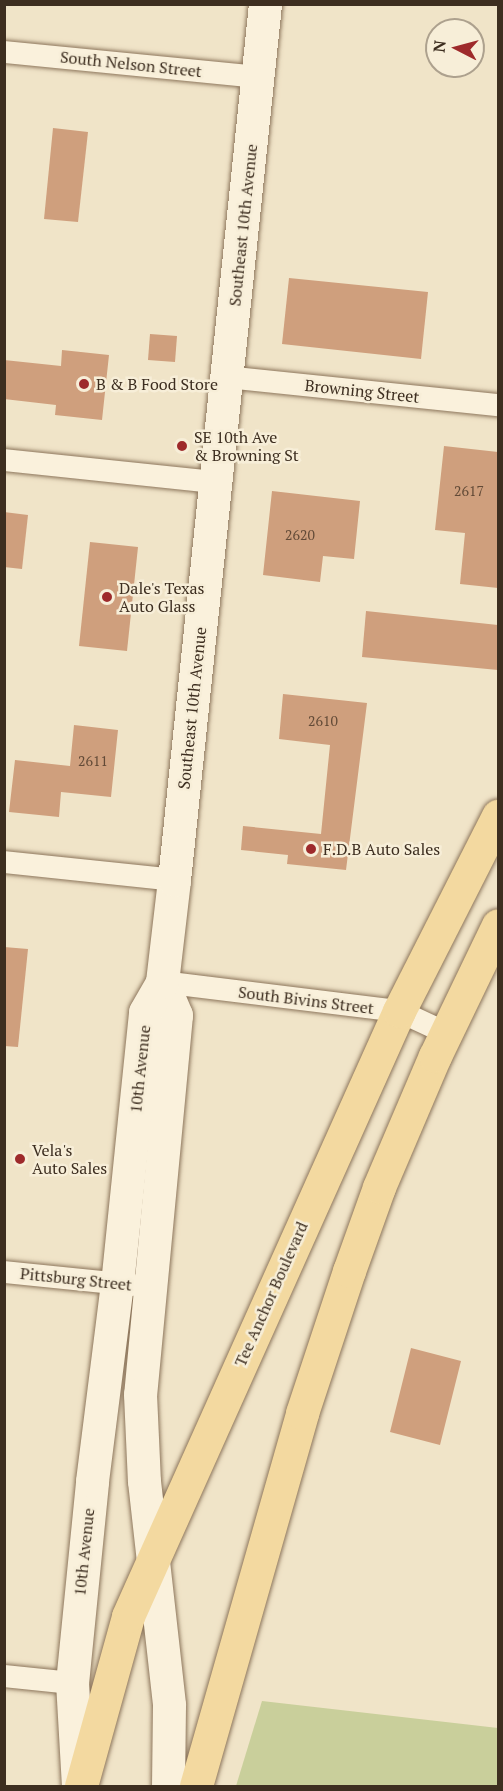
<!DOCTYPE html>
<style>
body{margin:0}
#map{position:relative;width:503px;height:1791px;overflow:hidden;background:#f0e4c8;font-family:"PT Serif",serif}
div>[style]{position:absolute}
.green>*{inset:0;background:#c9cf9b}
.building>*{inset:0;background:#cf9f7d}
.roads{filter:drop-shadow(0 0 2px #8d765c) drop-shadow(0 0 2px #8d765c)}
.minor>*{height:22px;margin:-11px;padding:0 11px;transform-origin:11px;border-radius:11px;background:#faf1dc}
.secondary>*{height:33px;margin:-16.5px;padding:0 16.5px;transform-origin:16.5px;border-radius:16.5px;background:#faf1dc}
.primary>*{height:33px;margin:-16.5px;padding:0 16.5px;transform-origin:16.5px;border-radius:16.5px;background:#f3d9a0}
.dots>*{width:16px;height:16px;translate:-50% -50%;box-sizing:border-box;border:3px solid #f7eed8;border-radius:50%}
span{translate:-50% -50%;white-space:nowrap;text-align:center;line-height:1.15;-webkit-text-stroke:5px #f7eed8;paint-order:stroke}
.number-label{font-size:14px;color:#624a37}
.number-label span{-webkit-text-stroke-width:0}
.street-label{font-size:16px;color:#3d2e20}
.poi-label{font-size:16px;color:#3d2e20}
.left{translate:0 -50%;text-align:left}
.frame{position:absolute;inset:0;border:6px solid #3d2e20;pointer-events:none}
.north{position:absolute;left:425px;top:18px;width:60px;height:60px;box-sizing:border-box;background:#f7eed8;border:2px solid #ada18e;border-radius:50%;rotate:276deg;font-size:16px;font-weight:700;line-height:24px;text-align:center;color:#3d2e20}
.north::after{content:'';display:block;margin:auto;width:21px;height:27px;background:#9e2a2b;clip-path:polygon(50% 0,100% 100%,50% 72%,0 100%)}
</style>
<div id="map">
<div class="green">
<i style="clip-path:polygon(262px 1701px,498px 1728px,498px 1786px,236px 1786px)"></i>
</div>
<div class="building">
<i style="clip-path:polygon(53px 128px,88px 132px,78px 222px,44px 219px)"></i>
<i style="clip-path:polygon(289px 278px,428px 292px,421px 359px,282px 344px)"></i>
<i style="clip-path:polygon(150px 334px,177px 336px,175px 362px,148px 360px)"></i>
<i style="clip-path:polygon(62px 350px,109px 355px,102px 420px,55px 415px,56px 405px,4px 399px,4px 360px,61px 366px)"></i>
<i style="clip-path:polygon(444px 446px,498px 452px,498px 588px,460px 584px,465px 533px,435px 530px)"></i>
<i style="clip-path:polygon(272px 491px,360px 501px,354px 559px,323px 556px,320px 582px,263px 575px)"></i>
<i style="clip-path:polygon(4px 512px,28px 515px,22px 569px,4px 567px)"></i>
<i style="clip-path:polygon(90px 542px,138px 547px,127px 651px,79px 646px)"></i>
<i style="clip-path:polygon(366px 611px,498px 625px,498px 670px,362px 657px)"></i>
<i style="clip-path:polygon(283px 694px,367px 703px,346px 870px,287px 864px,288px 855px,241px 850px,243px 826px,321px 834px,330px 745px,279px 739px)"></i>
<i style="clip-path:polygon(74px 725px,118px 730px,111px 797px,61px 792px,59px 817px,9px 812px,15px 760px,70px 766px)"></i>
<i style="clip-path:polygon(4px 947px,28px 949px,18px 1047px,4px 1046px)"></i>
<i style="clip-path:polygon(411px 1348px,461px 1361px,440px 1445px,390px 1432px)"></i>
</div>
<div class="roads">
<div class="minor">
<i style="left:4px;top:52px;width:255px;rotate:5.6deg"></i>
<i style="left:226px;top:377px;width:273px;rotate:5.9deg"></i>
<i style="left:4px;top:460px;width:212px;rotate:6deg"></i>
<i style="left:4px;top:862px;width:171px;rotate:6deg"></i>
<i style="left:162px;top:982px;width:239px;rotate:7deg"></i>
<i style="left:399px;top:1011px;width:52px;rotate:25.1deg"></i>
<i style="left:4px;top:1272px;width:129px;rotate:5.8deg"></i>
<i style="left:4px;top:1676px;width:68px;rotate:5.9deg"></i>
</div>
<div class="secondary">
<i style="left:162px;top:982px;width:36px;rotate:67deg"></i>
<i style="left:176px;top:1015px;width:381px;rotate:95.4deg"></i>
<i style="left:140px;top:1394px;width:87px;rotate:87.4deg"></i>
<i style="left:144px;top:1481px;width:225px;rotate:83.6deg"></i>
<i style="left:169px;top:1705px;width:81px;rotate:90.7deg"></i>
<i style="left:78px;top:1786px;width:103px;rotate:-93.3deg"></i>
<i style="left:72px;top:1683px;width:203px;rotate:-84.3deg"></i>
<i style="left:92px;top:1481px;width:199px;rotate:-82.8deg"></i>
<i style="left:117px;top:1284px;width:273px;rotate:-84.1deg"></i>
<i style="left:145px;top:1012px;width:34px;rotate:-60deg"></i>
<i style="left:162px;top:982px;width:103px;rotate:-83.3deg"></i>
<i style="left:174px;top:880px;width:881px;rotate:-84.07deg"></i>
</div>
<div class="primary">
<i style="left:81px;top:1786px;width:176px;rotate:-74.5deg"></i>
<i style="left:128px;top:1616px;width:663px;rotate:-65.87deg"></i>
<i style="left:399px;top:1011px;width:219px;rotate:-63.1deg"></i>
<i style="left:196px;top:1786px;width:388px;rotate:-74.1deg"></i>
<i style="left:302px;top:1413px;width:150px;rotate:-71.7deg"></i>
<i style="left:349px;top:1271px;width:89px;rotate:-70.3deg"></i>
<i style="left:379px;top:1187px;width:142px;rotate:-66.9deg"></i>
<i style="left:435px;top:1056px;width:145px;rotate:-64.3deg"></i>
</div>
</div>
<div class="dots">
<i style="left:84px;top:384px;background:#9e2a2b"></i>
<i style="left:182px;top:446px;background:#9e2a2b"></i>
<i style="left:107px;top:597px;background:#9e2a2b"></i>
<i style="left:311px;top:849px;background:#9e2a2b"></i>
<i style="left:20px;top:1159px;background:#9e2a2b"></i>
</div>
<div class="number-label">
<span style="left:469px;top:491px">2617</span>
<span style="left:300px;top:535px">2620</span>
<span style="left:323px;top:721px">2610</span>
<span style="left:93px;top:761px">2611</span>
</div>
<div class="street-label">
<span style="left:131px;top:64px;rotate:6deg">South Nelson Street</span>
<span style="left:243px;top:225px;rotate:-84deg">Southeast 10th Avenue</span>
<span style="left:362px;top:391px;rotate:6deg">Browning Street</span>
<span style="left:192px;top:708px;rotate:-84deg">Southeast 10th Avenue</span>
<span style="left:306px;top:1000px;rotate:7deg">South Bivins Street</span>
<span style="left:140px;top:1069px;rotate:-84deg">10th Avenue</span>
<span style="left:76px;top:1279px;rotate:6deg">Pittsburg Street</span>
<span style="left:271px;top:1294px;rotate:-66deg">Tee Anchor Boulevard</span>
<span style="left:84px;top:1552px;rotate:-84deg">10th Avenue</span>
</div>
<div class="poi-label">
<span class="left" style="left:96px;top:384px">B &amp; B Food Store</span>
<span class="left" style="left:194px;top:446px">SE 10th Ave<br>&amp; Browning St</span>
<span class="left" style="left:119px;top:597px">Dale's Texas<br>Auto Glass</span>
<span class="left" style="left:323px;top:849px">F.D.B Auto Sales</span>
<span class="left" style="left:32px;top:1159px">Vela's<br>Auto Sales</span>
</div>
<div class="frame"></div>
<div class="north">N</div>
</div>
